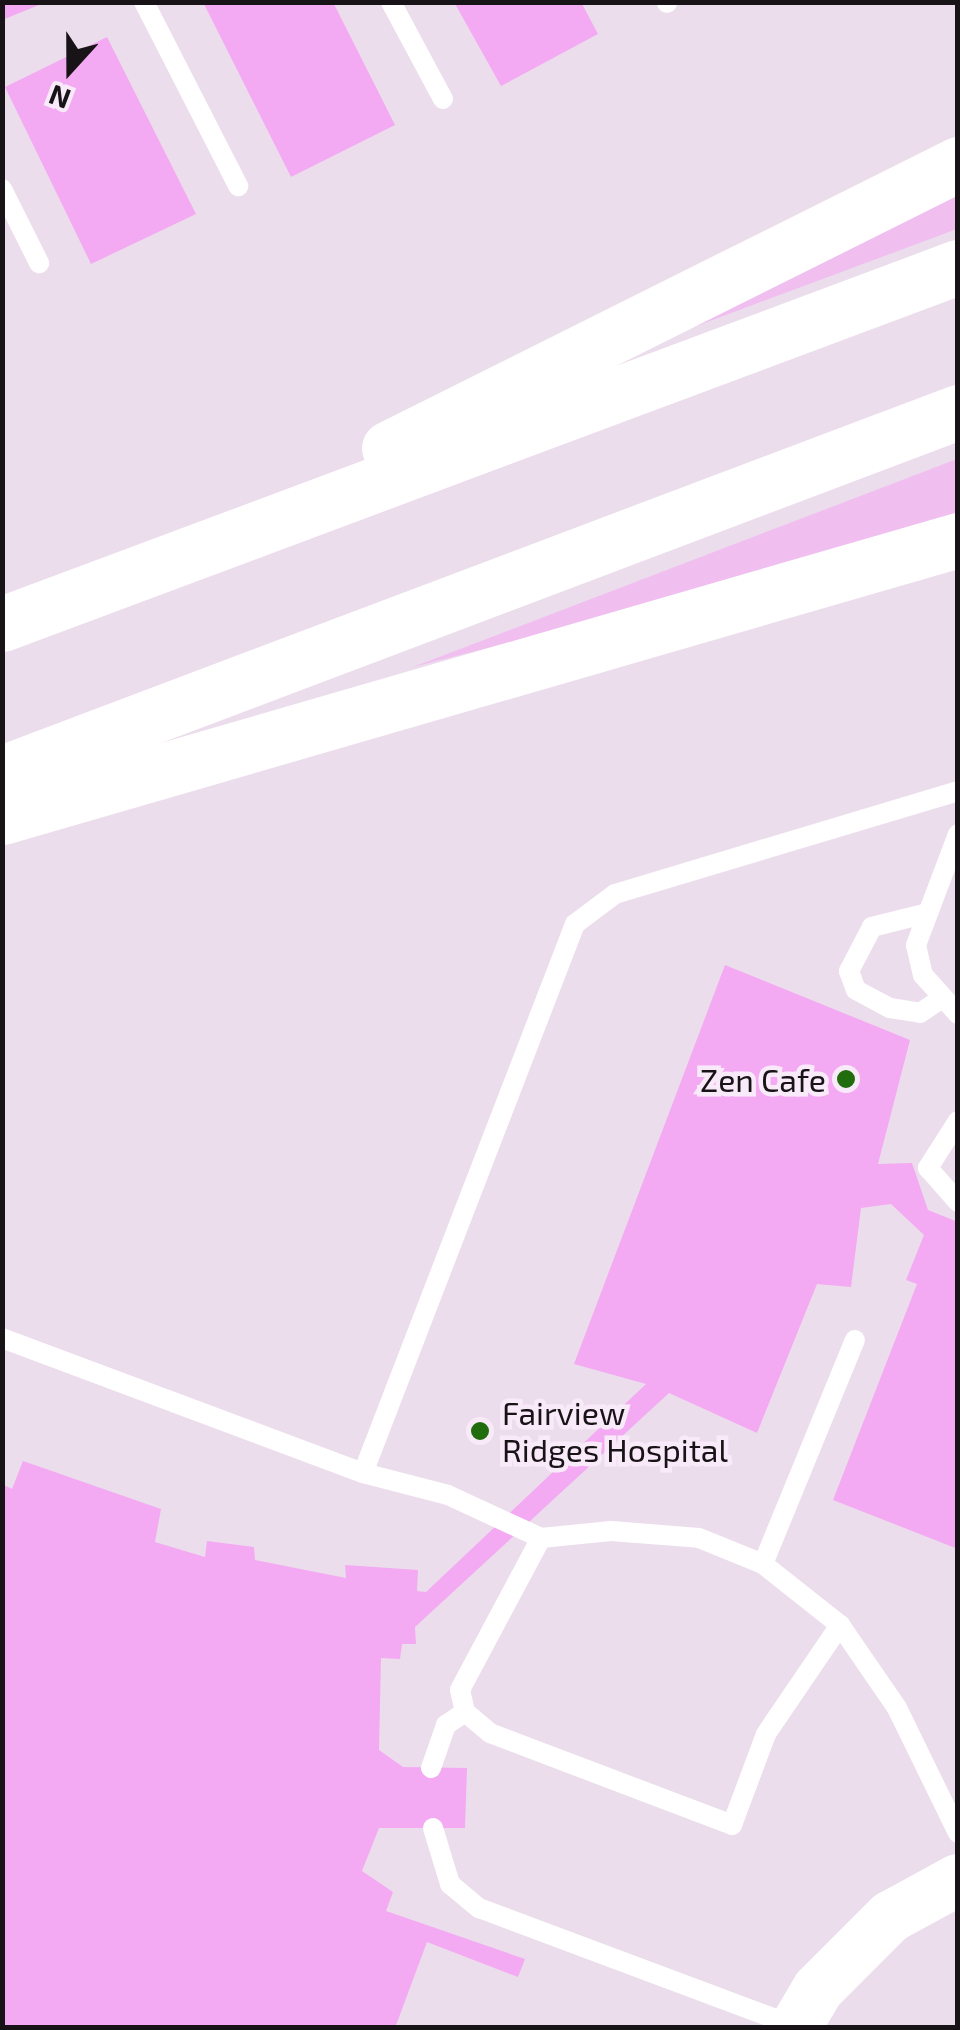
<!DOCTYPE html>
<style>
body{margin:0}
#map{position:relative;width:960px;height:2030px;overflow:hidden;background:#ecddec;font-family:"Exo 2",sans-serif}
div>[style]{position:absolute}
.green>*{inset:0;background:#f0bff0}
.building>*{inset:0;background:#f3aaf3}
.service>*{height:20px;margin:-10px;padding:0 10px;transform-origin:10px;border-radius:10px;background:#fff}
.tertiary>*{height:52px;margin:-26px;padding:0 26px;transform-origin:26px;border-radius:26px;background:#fff}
.motorway>*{height:55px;margin:-27.5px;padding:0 27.5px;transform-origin:27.5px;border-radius:27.5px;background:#fff}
.dots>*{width:28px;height:28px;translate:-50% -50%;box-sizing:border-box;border:5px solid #f9eaf9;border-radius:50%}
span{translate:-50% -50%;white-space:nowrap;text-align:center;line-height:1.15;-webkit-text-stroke:9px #f9eaf9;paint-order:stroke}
.poi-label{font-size:32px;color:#181317}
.right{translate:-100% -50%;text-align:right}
.left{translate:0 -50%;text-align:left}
.frame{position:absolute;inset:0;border:5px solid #181317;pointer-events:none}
.north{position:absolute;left:20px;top:20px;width:100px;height:100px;-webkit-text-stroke:8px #f9eaf9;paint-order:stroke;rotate:201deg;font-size:28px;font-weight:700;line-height:40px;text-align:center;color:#181317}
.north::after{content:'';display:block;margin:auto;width:35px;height:45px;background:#181317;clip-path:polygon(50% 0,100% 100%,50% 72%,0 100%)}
</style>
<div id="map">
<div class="green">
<i style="clip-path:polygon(957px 181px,957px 229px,683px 331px)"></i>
<i style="clip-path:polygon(957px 459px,957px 528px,413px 667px)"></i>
</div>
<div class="building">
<i style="clip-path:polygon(2px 2px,44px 2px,44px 3px,2px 20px)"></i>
<i style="clip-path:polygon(203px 2px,333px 2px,395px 125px,291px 177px)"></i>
<i style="clip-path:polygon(454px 2px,581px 2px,598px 34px,501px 86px)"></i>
<i style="clip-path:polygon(107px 37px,196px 214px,91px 264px,5px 87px)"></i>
<i style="clip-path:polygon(725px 965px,910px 1040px,878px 1164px,912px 1163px,928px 1210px,958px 1222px,958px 1549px,833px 1500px,917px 1284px,906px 1280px,924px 1235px,891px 1204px,861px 1208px,851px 1287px,817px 1284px,757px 1433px,669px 1393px,415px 1627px,416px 1644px,402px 1644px,400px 1659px,381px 1658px,379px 1750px,403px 1767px,467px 1768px,465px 1828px,379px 1828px,362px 1871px,393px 1892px,386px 1911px,525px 1959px,518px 1977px,427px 1942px,395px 2028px,2px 2028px,2px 1484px,12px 1489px,23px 1461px,161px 1509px,155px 1542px,205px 1557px,207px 1541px,254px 1547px,255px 1560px,346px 1578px,345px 1565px,418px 1570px,417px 1591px,426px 1592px,646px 1384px,574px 1364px)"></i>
</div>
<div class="service">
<i style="left:144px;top:2px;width:207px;rotate:62.9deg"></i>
<i style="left:391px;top:2px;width:110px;rotate:61.8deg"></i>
<i style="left:667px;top:2px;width:1px;rotate:90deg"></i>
<i style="left:2px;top:189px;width:83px;rotate:63.4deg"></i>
<i style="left:958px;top:834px;width:119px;rotate:110.7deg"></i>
<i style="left:916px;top:945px;width:31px;rotate:77deg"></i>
<i style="left:923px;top:975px;width:52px;rotate:48.1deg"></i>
<i style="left:924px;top:914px;width:54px;rotate:166deg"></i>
<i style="left:872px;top:927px;width:50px;rotate:117.6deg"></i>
<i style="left:849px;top:971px;width:20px;rotate:70deg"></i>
<i style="left:856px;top:990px;width:38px;rotate:28deg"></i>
<i style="left:890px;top:1008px;width:30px;rotate:9deg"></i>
<i style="left:920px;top:1013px;width:22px;rotate:-34deg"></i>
<i style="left:958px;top:1121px;width:56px;rotate:122.6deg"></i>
<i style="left:928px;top:1168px;width:45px;rotate:48.6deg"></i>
<i style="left:2px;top:1338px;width:385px;rotate:20.5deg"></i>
<i style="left:363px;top:1473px;width:88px;rotate:14.5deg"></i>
<i style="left:448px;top:1495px;width:102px;rotate:24.8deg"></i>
<i style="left:541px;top:1538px;width:70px;rotate:-5.7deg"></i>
<i style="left:611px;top:1531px;width:88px;rotate:4.5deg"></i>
<i style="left:699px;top:1538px;width:69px;rotate:22.1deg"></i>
<i style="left:763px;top:1564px;width:98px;rotate:38.4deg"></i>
<i style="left:840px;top:1625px;width:101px;rotate:55.5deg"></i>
<i style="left:897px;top:1708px;width:139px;rotate:64deg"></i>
<i style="left:363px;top:1473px;width:589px;rotate:-68.89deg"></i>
<i style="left:575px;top:924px;width:50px;rotate:-36.9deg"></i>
<i style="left:615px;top:894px;width:358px;rotate:-16.7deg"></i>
<i style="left:541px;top:1538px;width:172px;rotate:118.1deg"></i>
<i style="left:460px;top:1690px;width:23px;rotate:77deg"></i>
<i style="left:465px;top:1712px;width:33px;rotate:40deg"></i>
<i style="left:490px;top:1733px;width:259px;rotate:20.8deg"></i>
<i style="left:732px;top:1825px;width:97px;rotate:-69.5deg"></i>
<i style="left:766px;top:1734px;width:132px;rotate:-55.8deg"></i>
<i style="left:763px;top:1564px;width:242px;rotate:-67.7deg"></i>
<i style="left:431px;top:1768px;width:46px;rotate:-70.8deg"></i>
<i style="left:446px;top:1725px;width:23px;rotate:-34deg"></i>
<i style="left:433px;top:1828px;width:59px;rotate:73.1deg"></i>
<i style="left:450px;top:1884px;width:38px;rotate:40deg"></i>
<i style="left:479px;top:1908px;width:336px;rotate:20.5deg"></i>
</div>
<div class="tertiary">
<i style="left:795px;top:2028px;width:45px;rotate:-59.5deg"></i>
<i style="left:818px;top:1989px;width:102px;rotate:-45deg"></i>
<i style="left:890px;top:1917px;width:77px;rotate:-28.6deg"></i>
</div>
<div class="motorway">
<i style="left:389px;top:448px;width:636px;rotate:-26.52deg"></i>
<i style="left:2px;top:624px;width:1020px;rotate:-20.48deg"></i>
<i style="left:2px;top:773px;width:1022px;rotate:-20.69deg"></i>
<i style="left:2px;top:817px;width:995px;rotate:-16.16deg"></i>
</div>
<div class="dots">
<i style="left:846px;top:1079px;background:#216c0c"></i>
<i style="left:480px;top:1431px;background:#216c0c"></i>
</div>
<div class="poi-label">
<span class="right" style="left:826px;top:1079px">Zen Cafe</span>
<span class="left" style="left:502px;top:1431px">Fairview<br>Ridges Hospital</span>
</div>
<div class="frame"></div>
<div class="north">N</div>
</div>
